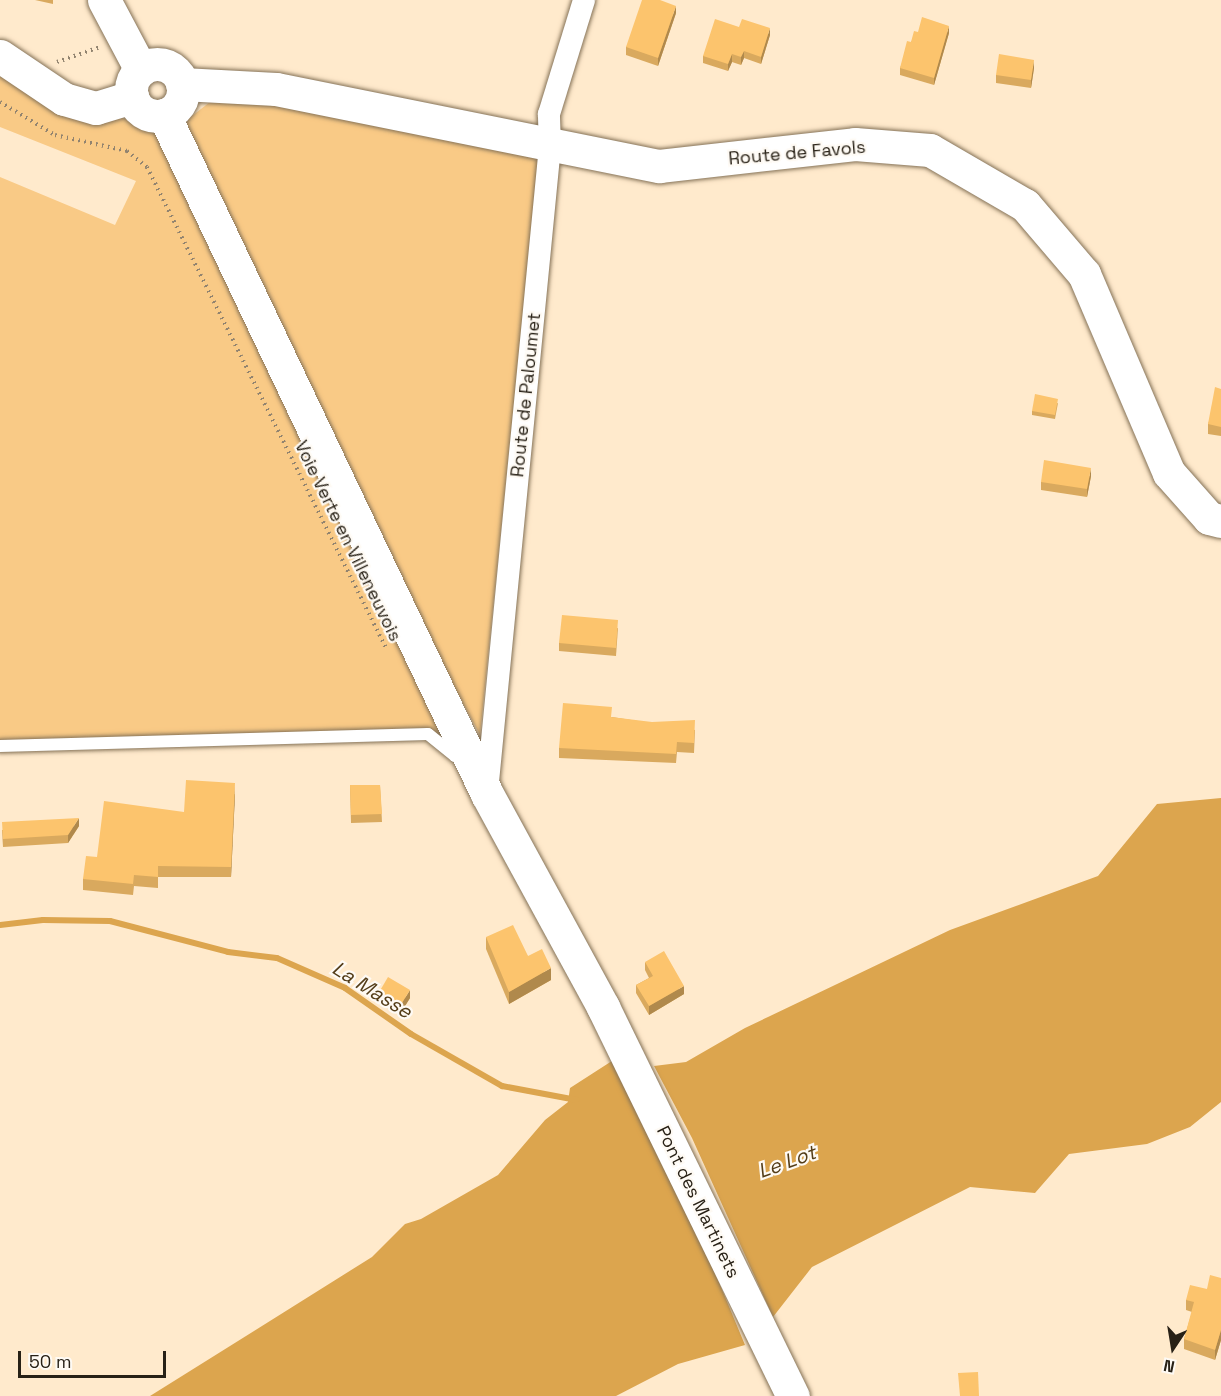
<!DOCTYPE html>
<style>
body{margin:0}
#map{position:relative;width:1221px;height:1396px;overflow:hidden;background:#ffeacc;font-family:"Space Grotesk",sans-serif}
div>[style]{position:absolute}
.green>*{inset:0;background:#f9ca86}
.water>*{inset:0;background:#dca54e}
.stream>*{height:6px;margin:-3px;padding:0 3px;transform-origin:3px;border-radius:3px;background:#dca54e}
.path>*{height:4px;margin-top:-2px;transform-origin:0;background:repeating-linear-gradient(90deg,#91836f 0 1.5px,transparent 0 6px)}
.roads{filter:drop-shadow(0 0 2px #857257) drop-shadow(0 0 2px #857257)}
.lane>*{height:12px;margin:-6px;padding:0 6px;transform-origin:6px;border-radius:6px;background:#fff}
.street>*{height:22px;margin:-11px;padding:0 11px;transform-origin:11px;border-radius:11px;background:#fff}
.secondary>*{height:33px;margin:-16.5px;padding:0 16.5px;transform-origin:16.5px;border-radius:16.5px;background:#fff}
.secondary>.ring{margin:-16.5px;padding:0;box-sizing:content-box;background:none;border:33px solid #fff;border-radius:50%}
.wall>*{inset:0;background:#d9a95e}
.shaded-wall>*{inset:0;background:#b0894c}
.building>*{inset:0;background:#fcc46d}
span{translate:-50% -50%;white-space:nowrap;text-align:center;line-height:1.15;-webkit-text-stroke:4.5px #fefaf4;paint-order:stroke}
.street-label{font-size:18px;color:#282116}
.water-label{font-size:20px;color:#543d18;font-style:italic}
.north{position:absolute;left:1143px;top:1318px;width:60px;height:60px;-webkit-text-stroke:4px #fefaf4;paint-order:stroke;rotate:192deg;font-size:16px;font-weight:700;line-height:24px;text-align:center;color:#282116}
.north::after{content:'';display:block;margin:auto;width:21px;height:27px;background:#282116;clip-path:polygon(50% 0,100% 100%,50% 72%,0 100%)}
.scale{position:absolute;left:18px;top:1351px;width:148px;height:27px;box-sizing:border-box;border:3px solid #282116;border-top:0;padding-left:8px;font-size:18px;line-height:21px;white-space:nowrap;color:#282116;-webkit-text-stroke:4px #fefaf4;paint-order:stroke}
</style>
<div id="map">
<div class="green">
<i style="clip-path:polygon(7px 60px,96px 108px,174px 138px,459px 735px,0 746px,0 177px,115px 225px,136px 181px,0 127px,0 76px)"></i>
<i style="clip-path:polygon(283px 100px,539px 158px,480px 735px,400px 585px,185px 138px,188px 119px,210px 102px)"></i>
</div>
<div class="water">
<i style="clip-path:polygon(1221px 798px,1221px 1102px,1190px 1127px,1147px 1144px,1069px 1154px,1035px 1193px,970px 1187px,812px 1267px,773px 1317px,692px 1138px,654px 1066px,686px 1062px,745px 1028px,950px 930px,1098px 876px,1157px 804px)"></i>
<i style="clip-path:polygon(615px 1059px,696px 1227px,745px 1345px,678px 1364px,616px 1396px,150px 1396px,372px 1257px,405px 1224px,421px 1219px,498px 1175px,545px 1120px,568px 1102px,570px 1088px)"></i>
</div>
<div class="stream">
<i style="left:0;top:925px;width:43px;rotate:-6.6deg"></i>
<i style="left:43px;top:920px;width:67px;rotate:0.9deg"></i>
<i style="left:110px;top:921px;width:122px;rotate:14.7deg"></i>
<i style="left:228px;top:952px;width:49px;rotate:7deg"></i>
<i style="left:277px;top:958px;width:74px;rotate:23.8deg"></i>
<i style="left:345px;top:988px;width:80px;rotate:34.9deg"></i>
<i style="left:411px;top:1034px;width:105px;rotate:29.7deg"></i>
<i style="left:502px;top:1086px;width:76px;rotate:10.6deg"></i>
</div>
<div class="path">
<i style="left:57px;top:62px;width:46px;rotate:-19.2deg"></i>
<i style="left:0;top:102px;width:64px;rotate:31deg"></i>
<i style="left:55px;top:135px;width:74px;rotate:12.5deg"></i>
<i style="left:127px;top:151px;width:26px;rotate:39deg"></i>
<i style="left:147px;top:167px;width:537px;rotate:63.58deg"></i>
</div>
<div class="roads">
<div class="lane">
<i style="left:0;top:746px;width:428px;rotate:-1.6deg"></i>
<i style="left:428px;top:734px;width:35px;rotate:39deg"></i>
<i style="left:455px;top:756px;width:7px"></i>
</div>
<div class="street">
<i style="left:487px;top:792px;width:649px;rotate:-84.43deg"></i>
<i style="left:550px;top:146px;width:32px;rotate:-92deg"></i>
<i style="left:549px;top:114px;width:119px;rotate:-72.9deg"></i>
</div>
<div class="secondary">
<i style="left:104px;top:0;width:79px;rotate:62.1deg"></i>
<i style="left:0;top:56px;width:77px;rotate:33.9deg"></i>
<i style="left:64px;top:99px;width:33px;rotate:16deg"></i>
<i style="left:96px;top:108px;width:38px;rotate:-17deg"></i>
<i class="ring" style="left:131px;top:64px;width:19px;height:19px"></i>
<i style="left:182px;top:84px;width:94px;rotate:3deg"></i>
<i style="left:276px;top:89px;width:391px;rotate:11.4deg"></i>
<i style="left:659px;top:166px;width:197px;rotate:-6.4deg"></i>
<i style="left:855px;top:144px;width:75px;rotate:4.6deg"></i>
<i style="left:930px;top:150px;width:110px;rotate:30.1deg"></i>
<i style="left:1025px;top:205px;width:91px;rotate:49.5deg"></i>
<i style="left:1084px;top:274px;width:216px;rotate:66.9deg"></i>
<i style="left:1169px;top:473px;width:60px;rotate:48.4deg"></i>
<i style="left:1209px;top:518px;width:12px;rotate:14deg"></i>
<i style="left:164px;top:115px;width:752px;rotate:64.56deg"></i>
<i style="left:487px;top:794px;width:243px;rotate:61.4deg"></i>
<i style="left:603px;top:1007px;width:433px;rotate:64deg"></i>
</div>
</div>
<div class="wall">
<i style="clip-path:polygon(35px 0,53px 0,53px 4px)"></i>
<i style="clip-path:polygon(676px 13px,658px 66px,626px 55px,626px 47px)"></i>
<i style="clip-path:polygon(739px 27px,770px 35px,761px 64px,744px 58px,741px 65px,732px 62px,728px 71px,703px 63px,703px 56px)"></i>
<i style="clip-path:polygon(918px 32px,949px 33px,934px 85px,900px 75px,900px 68px,911px 42px)"></i>
<i style="clip-path:polygon(1034px 68px,1031px 88px,996px 83px,996px 75px)"></i>
<i style="clip-path:polygon(1221px 389px,1221px 436px,1208px 434px,1208px 424px)"></i>
<i style="clip-path:polygon(1058px 403px,1055px 419px,1032px 415px,1032px 411px)"></i>
<i style="clip-path:polygon(1091px 476px,1087px 497px,1041px 490px,1041px 482px)"></i>
<i style="clip-path:polygon(618px 628px,616px 656px,559px 651px,559px 643px)"></i>
<i style="clip-path:polygon(612px 717px,695px 730px,694px 753px,677px 752px,676px 763px,559px 758px,559px 748px)"></i>
<i style="clip-path:polygon(350px 785px,380px 785px,382px 822px,351px 823px)"></i>
<i style="clip-path:polygon(235px 794px,231px 877px,158px 877px,158px 888px,134px 886px,133px 895px,83px 890px,83px 879px,97px 857px)"></i>
<i style="clip-path:polygon(79px 826px,68px 843px,3px 847px,2px 830px)"></i>
<i style="clip-path:polygon(486px 937px,528px 956px,551px 980px,509px 1004px,486px 949px)"></i>
<i style="clip-path:polygon(645px 962px,684px 994px,649px 1015px,636px 993px,636px 985px,649px 978px,645px 970px)"></i>
<i style="clip-path:polygon(378px 994px,410px 998px,400px 1014px,378px 1002px)"></i>
<i style="clip-path:polygon(1221px 1278px,1221px 1340px,1215px 1360px,1184px 1349px,1184px 1339px,1192px 1312px,1186px 1310px,1186px 1300px,1207px 1289px)"></i>
</div>
<div class="shaded-wall">
<i style="clip-path:polygon(676px 6px,676px 13px,658px 66px,658px 58px)"></i>
<i style="clip-path:polygon(949px 26px,949px 33px,934px 85px,934px 78px)"></i>
<i style="clip-path:polygon(770px 28px,770px 35px,761px 64px,761px 57px)"></i>
<i style="clip-path:polygon(744px 51px,744px 58px,741px 65px,741px 57px)"></i>
<i style="clip-path:polygon(732px 54px,732px 62px,728px 71px,728px 64px)"></i>
<i style="clip-path:polygon(1034px 60px,1034px 68px,1031px 88px,1031px 80px)"></i>
<i style="clip-path:polygon(1091px 468px,1091px 476px,1087px 497px,1087px 489px)"></i>
<i style="clip-path:polygon(235px 783px,235px 794px,231px 877px,231px 867px)"></i>
<i style="clip-path:polygon(79px 818px,79px 826px,68px 843px,68px 835px)"></i>
<i style="clip-path:polygon(551px 968px,551px 980px,509px 1004px,509px 992px)"></i>
<i style="clip-path:polygon(684px 986px,684px 994px,649px 1015px,649px 1006px)"></i>
<i style="clip-path:polygon(410px 990px,410px 998px,400px 1014px,400px 1006px)"></i>
<i style="clip-path:polygon(1221px 1330px,1221px 1340px,1215px 1360px,1215px 1350px)"></i>
</div>
<div class="building">
<i style="clip-path:polygon(642px 0,660px 0,676px 6px,658px 58px,626px 47px)"></i>
<i style="clip-path:polygon(922px 17px,949px 26px,934px 78px,900px 68px,907px 41px,911px 42px,914px 31px,918px 32px)"></i>
<i style="clip-path:polygon(715px 19px,739px 27px,742px 19px,770px 28px,761px 57px,744px 51px,741px 57px,732px 54px,728px 64px,703px 56px)"></i>
<i style="clip-path:polygon(999px 54px,1034px 60px,1031px 80px,996px 75px)"></i>
<i style="clip-path:polygon(1215px 387px,1221px 389px,1221px 427px,1208px 424px)"></i>
<i style="clip-path:polygon(1035px 394px,1058px 399px,1055px 415px,1032px 411px)"></i>
<i style="clip-path:polygon(1044px 460px,1091px 468px,1087px 489px,1041px 482px)"></i>
<i style="clip-path:polygon(562px 615px,618px 620px,616px 648px,559px 643px)"></i>
<i style="clip-path:polygon(563px 703px,612px 707px,611px 717px,652px 722px,695px 720px,694px 743px,677px 742px,676px 754px,559px 748px)"></i>
<i style="clip-path:polygon(186px 780px,235px 783px,231px 867px,158px 866px,158px 877px,134px 875px,133px 884px,83px 879px,86px 856px,97px 857px,104px 801px,184px 812px)"></i>
<i style="clip-path:polygon(350px 785px,380px 785px,382px 814px,351px 815px)"></i>
<i style="clip-path:polygon(79px 818px,68px 835px,3px 839px,2px 822px)"></i>
<i style="clip-path:polygon(513px 925px,528px 956px,542px 949px,551px 968px,509px 992px,486px 937px)"></i>
<i style="clip-path:polygon(664px 951px,684px 986px,649px 1006px,636px 985px,653px 976px,645px 962px)"></i>
<i style="clip-path:polygon(388px 977px,410px 990px,400px 1006px,378px 994px)"></i>
<i style="clip-path:polygon(1210px 1275px,1221px 1278px,1221px 1330px,1215px 1350px,1184px 1339px,1194px 1302px,1186px 1300px,1190px 1285px,1207px 1289px)"></i>
<i style="clip-path:polygon(978px 1372px,979px 1396px,960px 1396px,958px 1373px)"></i>
</div>
<div class="street-label">
<span style="left:797px;top:153px;rotate:-5deg">Route de Favols</span>
<span style="left:526px;top:395px;rotate:-84deg">Route de Paloumet</span>
<span style="left:348px;top:541px;rotate:64deg">Voie Verte en Villeneuvois</span>
<span style="left:698px;top:1202px;rotate:64deg">Pont des Martinets</span>
</div>
<div class="water-label">
<span style="left:372px;top:990px;rotate:32deg">La Masse</span>
<span style="left:787px;top:1162px;rotate:-20deg">Le Lot</span>
</div>
<div class="north">N</div>
<div class="scale">50 m</div>
</div>
